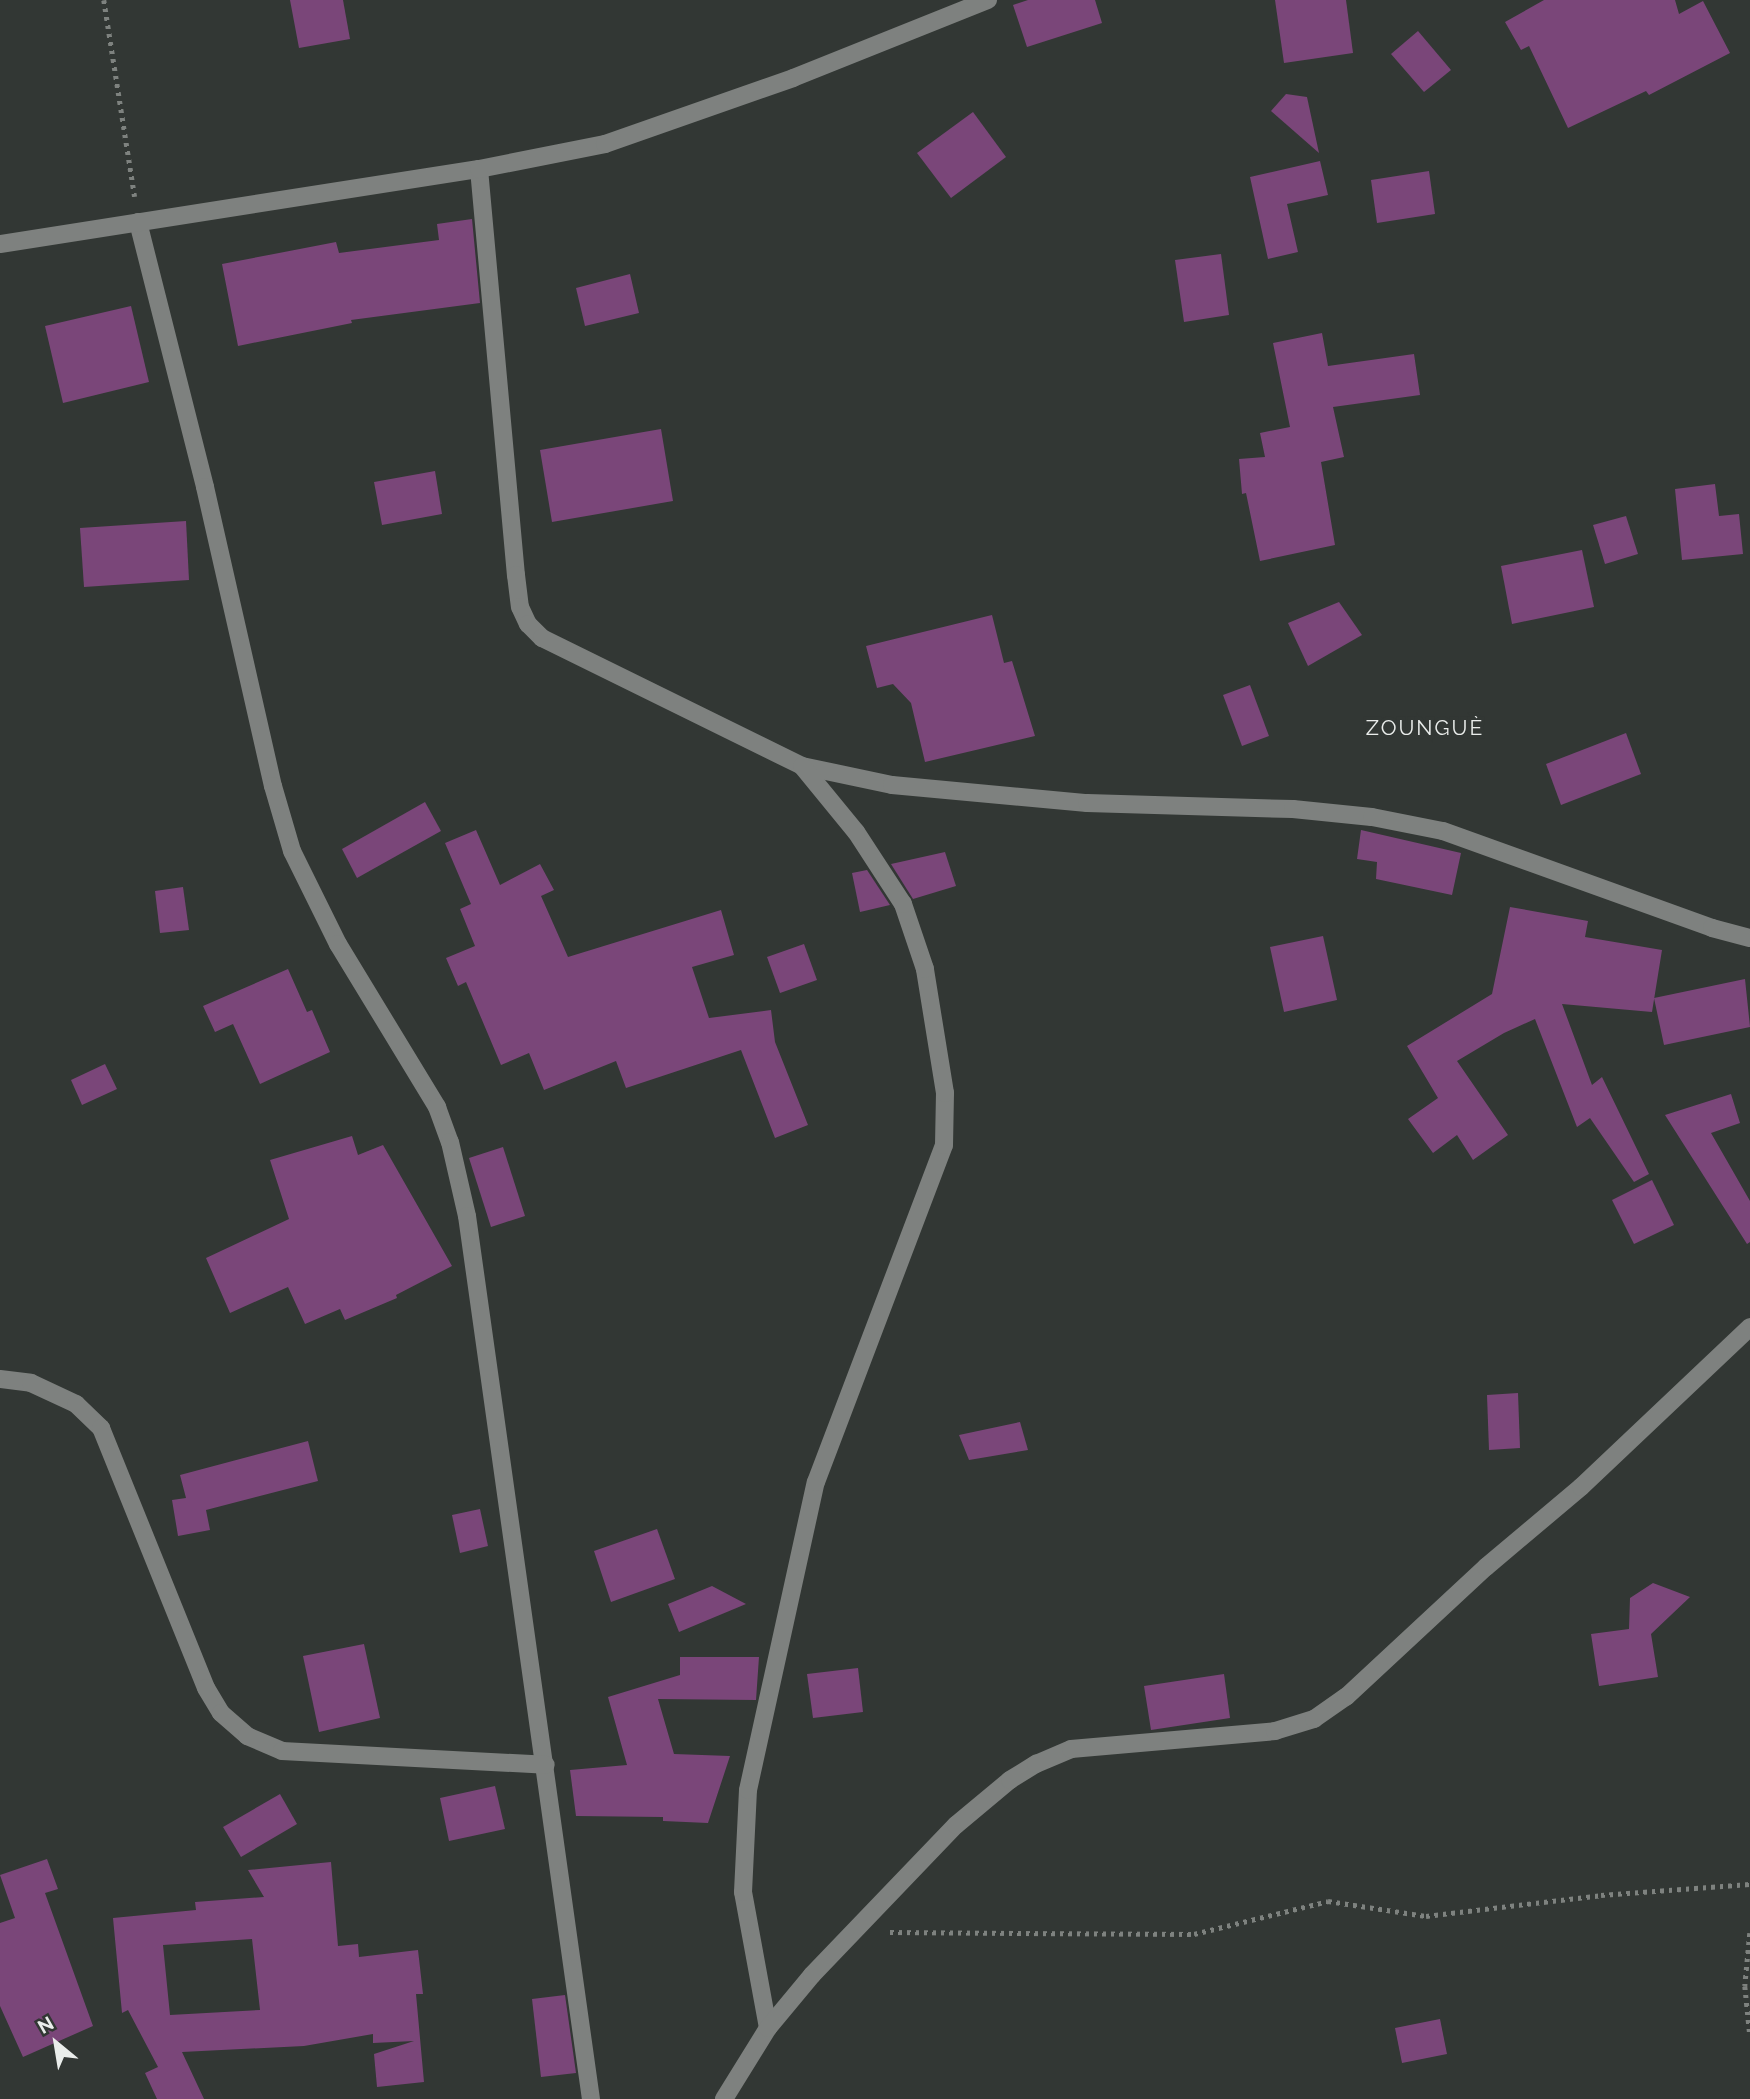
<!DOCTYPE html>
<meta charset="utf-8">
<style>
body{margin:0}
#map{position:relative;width:1750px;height:2099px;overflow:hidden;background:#323734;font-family:Raleway,sans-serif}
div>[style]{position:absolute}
.building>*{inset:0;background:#7a4679}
.path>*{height:4.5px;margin-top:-2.25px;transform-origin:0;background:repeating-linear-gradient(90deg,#7e827f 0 3.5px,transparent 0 8.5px)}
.minor>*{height:18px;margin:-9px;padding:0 9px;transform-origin:9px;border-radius:9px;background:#7e817f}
span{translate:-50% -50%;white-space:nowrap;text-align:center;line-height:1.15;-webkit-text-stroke:7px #323734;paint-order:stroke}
.quarter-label{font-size:21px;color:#eaedeb;letter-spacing:2px}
.north{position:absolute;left:21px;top:2008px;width:70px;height:70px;-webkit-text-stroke:5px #323734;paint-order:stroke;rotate:330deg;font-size:19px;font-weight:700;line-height:28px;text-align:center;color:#eaedeb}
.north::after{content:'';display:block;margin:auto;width:24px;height:32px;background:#eaedeb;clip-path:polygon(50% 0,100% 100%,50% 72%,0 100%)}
</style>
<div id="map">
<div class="building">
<i style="clip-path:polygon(290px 0,343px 0,350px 39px,299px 48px)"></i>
<i style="clip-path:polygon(1028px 0,1095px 0,1102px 23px,1027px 47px,1013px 5px)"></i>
<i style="clip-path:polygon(1275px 0,1346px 0,1353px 53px,1284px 63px)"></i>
<i style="clip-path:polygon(1544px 0,1675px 0,1679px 14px,1703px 1px,1730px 53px,1649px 95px,1646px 91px,1568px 128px,1529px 46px,1521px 50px,1505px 22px)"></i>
<i style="clip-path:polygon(1418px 31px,1451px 70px,1424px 92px,1391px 54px)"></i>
<i style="clip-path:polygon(1286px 94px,1307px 97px,1319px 153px,1271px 111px)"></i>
<i style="clip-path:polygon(973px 112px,1006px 157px,951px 198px,917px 153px)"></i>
<i style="clip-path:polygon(1320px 161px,1328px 195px,1287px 204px,1298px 252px,1268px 259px,1250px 177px)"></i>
<i style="clip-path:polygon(1429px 171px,1435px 214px,1377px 223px,1371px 180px)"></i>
<i style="clip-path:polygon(472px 219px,480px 303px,351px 320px,352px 323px,238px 346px,222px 264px,336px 242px,339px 253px,439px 240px,437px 224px)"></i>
<i style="clip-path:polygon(1221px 254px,1229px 315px,1184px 322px,1175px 260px)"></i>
<i style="clip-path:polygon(630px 274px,639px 313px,585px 326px,576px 288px)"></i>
<i style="clip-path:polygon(131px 306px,149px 382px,63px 403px,45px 326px)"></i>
<i style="clip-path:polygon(1322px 333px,1328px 366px,1414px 354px,1420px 395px,1333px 407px,1344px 457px,1321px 462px,1335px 545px,1260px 561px,1246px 493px,1242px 494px,1239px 459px,1265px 457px,1260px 433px,1290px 427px,1273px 343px)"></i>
<i style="clip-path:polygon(661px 429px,673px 501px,552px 522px,540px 450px)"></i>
<i style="clip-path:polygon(435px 471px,442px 514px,382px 525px,374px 482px)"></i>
<i style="clip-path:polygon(1715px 484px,1719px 516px,1739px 514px,1743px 554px,1682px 560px,1675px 489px)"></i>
<i style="clip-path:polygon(1626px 516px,1638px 554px,1605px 564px,1593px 525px)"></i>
<i style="clip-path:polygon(186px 521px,189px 580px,84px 587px,80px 528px)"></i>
<i style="clip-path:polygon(1582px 550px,1594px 607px,1512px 624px,1501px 566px)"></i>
<i style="clip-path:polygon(1339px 602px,1362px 635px,1308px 666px,1288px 623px)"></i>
<i style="clip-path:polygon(992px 615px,1004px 663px,1012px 661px,1035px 736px,925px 762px,911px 703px,893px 684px,877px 688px,866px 646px)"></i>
<i style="clip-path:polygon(1250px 685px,1269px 736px,1242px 746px,1223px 695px)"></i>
<i style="clip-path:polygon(1626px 733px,1641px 774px,1561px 805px,1546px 764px)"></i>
<i style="clip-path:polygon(425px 802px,441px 831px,357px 878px,342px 849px)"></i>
<i style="clip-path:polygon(476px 830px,500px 885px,540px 864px,554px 890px,541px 896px,568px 957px,721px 910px,734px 955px,692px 967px,709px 1018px,771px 1010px,775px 1042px,808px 1125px,775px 1138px,741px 1050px,626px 1088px,616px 1061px,544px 1090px,529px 1053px,501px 1065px,466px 982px,458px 986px,446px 958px,475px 946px,460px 909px,471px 904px,445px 843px)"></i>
<i style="clip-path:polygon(1361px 830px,1461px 853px,1452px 895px,1376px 879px,1377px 862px,1357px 859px)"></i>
<i style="clip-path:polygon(945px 852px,956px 886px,913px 899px,891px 864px)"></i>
<i style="clip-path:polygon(867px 870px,890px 905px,860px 912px,852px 873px)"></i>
<i style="clip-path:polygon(183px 887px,189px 930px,160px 933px,155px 891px)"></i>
<i style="clip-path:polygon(1510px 907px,1588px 921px,1585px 937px,1662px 950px,1652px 1012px,1562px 1004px,1592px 1085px,1602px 1077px,1649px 1174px,1634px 1182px,1590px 1118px,1577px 1127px,1535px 1019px,1504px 1033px,1457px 1061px,1508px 1135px,1473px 1160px,1457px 1135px,1433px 1153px,1408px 1119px,1438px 1098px,1407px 1046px,1492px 994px)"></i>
<i style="clip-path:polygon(1323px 936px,1337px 1000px,1284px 1012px,1270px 947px)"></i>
<i style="clip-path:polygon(804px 944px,817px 980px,780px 993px,767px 957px)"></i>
<i style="clip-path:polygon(288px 969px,307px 1012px,312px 1010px,330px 1052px,260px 1084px,233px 1024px,215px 1032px,203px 1006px)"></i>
<i style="clip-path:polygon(1745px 979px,1750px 1027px,1664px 1045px,1654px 998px)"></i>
<i style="clip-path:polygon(105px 1064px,117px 1089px,82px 1105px,71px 1080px)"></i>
<i style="clip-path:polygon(1731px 1094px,1740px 1123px,1711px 1133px,1750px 1201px,1750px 1242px,1747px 1244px,1665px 1115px)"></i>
<i style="clip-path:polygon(352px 1136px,358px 1155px,383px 1145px,452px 1266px,396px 1295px,397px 1298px,345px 1320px,340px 1309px,305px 1324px,288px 1287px,230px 1313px,206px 1258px,289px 1219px,270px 1160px)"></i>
<i style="clip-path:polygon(503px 1147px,525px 1216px,491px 1227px,469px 1158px)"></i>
<i style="clip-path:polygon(1652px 1180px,1674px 1225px,1634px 1244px,1612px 1200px)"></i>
<i style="clip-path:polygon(1518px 1393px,1520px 1448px,1489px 1450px,1487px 1395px)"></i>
<i style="clip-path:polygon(1020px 1422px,1028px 1450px,969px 1460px,959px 1435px)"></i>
<i style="clip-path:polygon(308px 1441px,318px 1481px,206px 1510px,210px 1530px,178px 1536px,172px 1500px,186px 1498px,180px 1475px)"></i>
<i style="clip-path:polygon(480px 1509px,488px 1546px,460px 1553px,452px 1515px)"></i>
<i style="clip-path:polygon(657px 1529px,675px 1579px,611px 1602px,594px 1551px)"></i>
<i style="clip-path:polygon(1653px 1583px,1690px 1597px,1651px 1634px,1658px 1677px,1599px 1686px,1591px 1634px,1629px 1629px,1630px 1598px)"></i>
<i style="clip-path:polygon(712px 1586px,746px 1604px,679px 1632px,668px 1604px)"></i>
<i style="clip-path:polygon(364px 1644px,380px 1718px,319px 1732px,303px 1656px)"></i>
<i style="clip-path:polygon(680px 1657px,759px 1657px,756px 1700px,658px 1699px,674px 1754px,730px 1756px,708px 1823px,663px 1821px,663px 1817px,576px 1816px,570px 1770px,627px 1765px,608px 1697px,680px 1675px)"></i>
<i style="clip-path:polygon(858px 1668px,863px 1712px,813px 1718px,807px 1674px)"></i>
<i style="clip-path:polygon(1224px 1674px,1230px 1718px,1151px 1730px,1144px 1686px)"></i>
<i style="clip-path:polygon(495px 1786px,505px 1829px,449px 1841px,440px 1798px)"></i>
<i style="clip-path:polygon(280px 1794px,297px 1824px,241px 1857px,223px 1827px)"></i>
<i style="clip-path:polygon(47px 1859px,58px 1889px,45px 1893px,93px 2026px,23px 2057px,0 2006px,0 1923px,15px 1918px,0 1875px)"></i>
<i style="clip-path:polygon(evenodd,331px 1862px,338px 1946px,358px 1944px,359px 1957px,418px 1950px,423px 1994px,416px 1994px,424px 2082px,377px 2087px,374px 2054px,414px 2041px,373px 2043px,373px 2034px,304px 2046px,182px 2052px,204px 2099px,157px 2099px,145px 2073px,158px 2067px,128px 2010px,122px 2013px,113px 1918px,196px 1910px,195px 1902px,264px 1897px,248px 1870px,331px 1862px,252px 1939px,260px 2010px,170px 2015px,163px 1945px,252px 1939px)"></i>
<i style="clip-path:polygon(565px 1995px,576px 2073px,541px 2077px,532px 1999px)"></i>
<i style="clip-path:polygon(1440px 2019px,1447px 2054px,1402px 2063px,1395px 2028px)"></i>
</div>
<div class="path">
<i style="left:104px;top:0;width:199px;rotate:81.1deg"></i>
<i style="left:890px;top:1932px;width:304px;rotate:0.4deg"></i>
<i style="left:1194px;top:1934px;width:138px;rotate:-13.8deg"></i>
<i style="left:1328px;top:1901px;width:99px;rotate:8.7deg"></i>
<i style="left:1426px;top:1916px;width:176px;rotate:-6.8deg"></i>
<i style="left:1601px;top:1895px;width:149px;rotate:-4.2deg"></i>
<i style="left:1750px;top:1933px;width:53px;rotate:95.4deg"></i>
<i style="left:1745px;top:1986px;width:49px;rotate:84.2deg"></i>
</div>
<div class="minor">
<i style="left:479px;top:169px;width:408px;rotate:84.8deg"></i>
<i style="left:516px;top:575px;width:32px;rotate:83deg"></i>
<i style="left:520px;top:607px;width:19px;rotate:65deg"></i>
<i style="left:528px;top:624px;width:20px;rotate:45deg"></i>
<i style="left:542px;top:638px;width:290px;rotate:26.2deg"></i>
<i style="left:802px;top:766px;width:92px;rotate:11.9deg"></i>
<i style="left:892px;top:785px;width:196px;rotate:5.3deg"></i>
<i style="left:1087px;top:803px;width:206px;rotate:1.7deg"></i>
<i style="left:1293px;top:809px;width:79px;rotate:5.8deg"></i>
<i style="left:1372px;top:817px;width:72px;rotate:11.2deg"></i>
<i style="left:1443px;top:831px;width:286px;rotate:19.8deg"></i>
<i style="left:1712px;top:928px;width:39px;rotate:15deg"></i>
<i style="left:138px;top:222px;width:273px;rotate:75.8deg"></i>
<i style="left:205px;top:487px;width:307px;rotate:77.2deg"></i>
<i style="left:273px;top:786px;width:68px;rotate:73.7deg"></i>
<i style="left:292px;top:851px;width:104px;rotate:63.7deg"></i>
<i style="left:338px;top:944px;width:191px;rotate:58.7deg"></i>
<i style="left:437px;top:1107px;width:37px;rotate:70deg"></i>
<i style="left:450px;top:1142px;width:76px;rotate:77.1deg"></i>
<i style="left:467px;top:1216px;width:892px;rotate:82.01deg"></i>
<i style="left:0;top:244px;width:485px;rotate:-8.9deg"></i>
<i style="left:479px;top:169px;width:128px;rotate:-11.2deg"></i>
<i style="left:605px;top:144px;width:199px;rotate:-19.3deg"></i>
<i style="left:793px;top:78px;width:210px;rotate:-21.8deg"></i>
<i style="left:0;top:1379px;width:31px;rotate:7deg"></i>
<i style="left:31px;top:1383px;width:50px;rotate:25deg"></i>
<i style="left:76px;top:1404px;width:35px;rotate:44deg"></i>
<i style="left:101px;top:1428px;width:280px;rotate:68deg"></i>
<i style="left:206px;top:1688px;width:29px;rotate:59deg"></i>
<i style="left:221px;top:1713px;width:35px;rotate:41deg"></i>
<i style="left:247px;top:1736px;width:38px;rotate:23deg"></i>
<i style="left:282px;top:1751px;width:264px;rotate:3deg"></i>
<i style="left:768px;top:2028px;width:138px;rotate:-100.4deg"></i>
<i style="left:743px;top:1892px;width:102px;rotate:-87.2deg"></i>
<i style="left:748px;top:1790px;width:315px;rotate:-77.6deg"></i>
<i style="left:816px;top:1482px;width:360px;rotate:-69.2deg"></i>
<i style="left:944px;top:1145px;width:52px;rotate:-88.9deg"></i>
<i style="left:945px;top:1093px;width:126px;rotate:-99.2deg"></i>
<i style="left:925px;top:969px;width:69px;rotate:-108.7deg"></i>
<i style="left:903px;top:904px;width:86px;rotate:-123.1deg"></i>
<i style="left:856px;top:832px;width:85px;rotate:-129.3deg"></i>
<i style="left:724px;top:2099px;width:84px;rotate:-58.2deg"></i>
<i style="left:768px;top:2028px;width:69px;rotate:-50.3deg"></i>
<i style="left:812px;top:1975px;width:208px;rotate:-46.2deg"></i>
<i style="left:956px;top:1825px;width:70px;rotate:-39.8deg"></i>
<i style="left:1010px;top:1780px;width:31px;rotate:-32deg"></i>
<i style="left:1036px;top:1764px;width:38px;rotate:-23deg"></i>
<i style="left:1071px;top:1749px;width:205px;rotate:-5deg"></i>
<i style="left:1275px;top:1731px;width:41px;rotate:-17.1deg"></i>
<i style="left:1314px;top:1719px;width:39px;rotate:-35deg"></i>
<i style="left:1346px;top:1697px;width:191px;rotate:-42.9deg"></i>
<i style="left:1486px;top:1567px;width:124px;rotate:-40.1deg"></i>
<i style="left:1581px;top:1487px;width:233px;rotate:-43.4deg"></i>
</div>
<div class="quarter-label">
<span style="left:1425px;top:728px">ZOUNGUÈ</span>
</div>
<div class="north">N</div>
</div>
